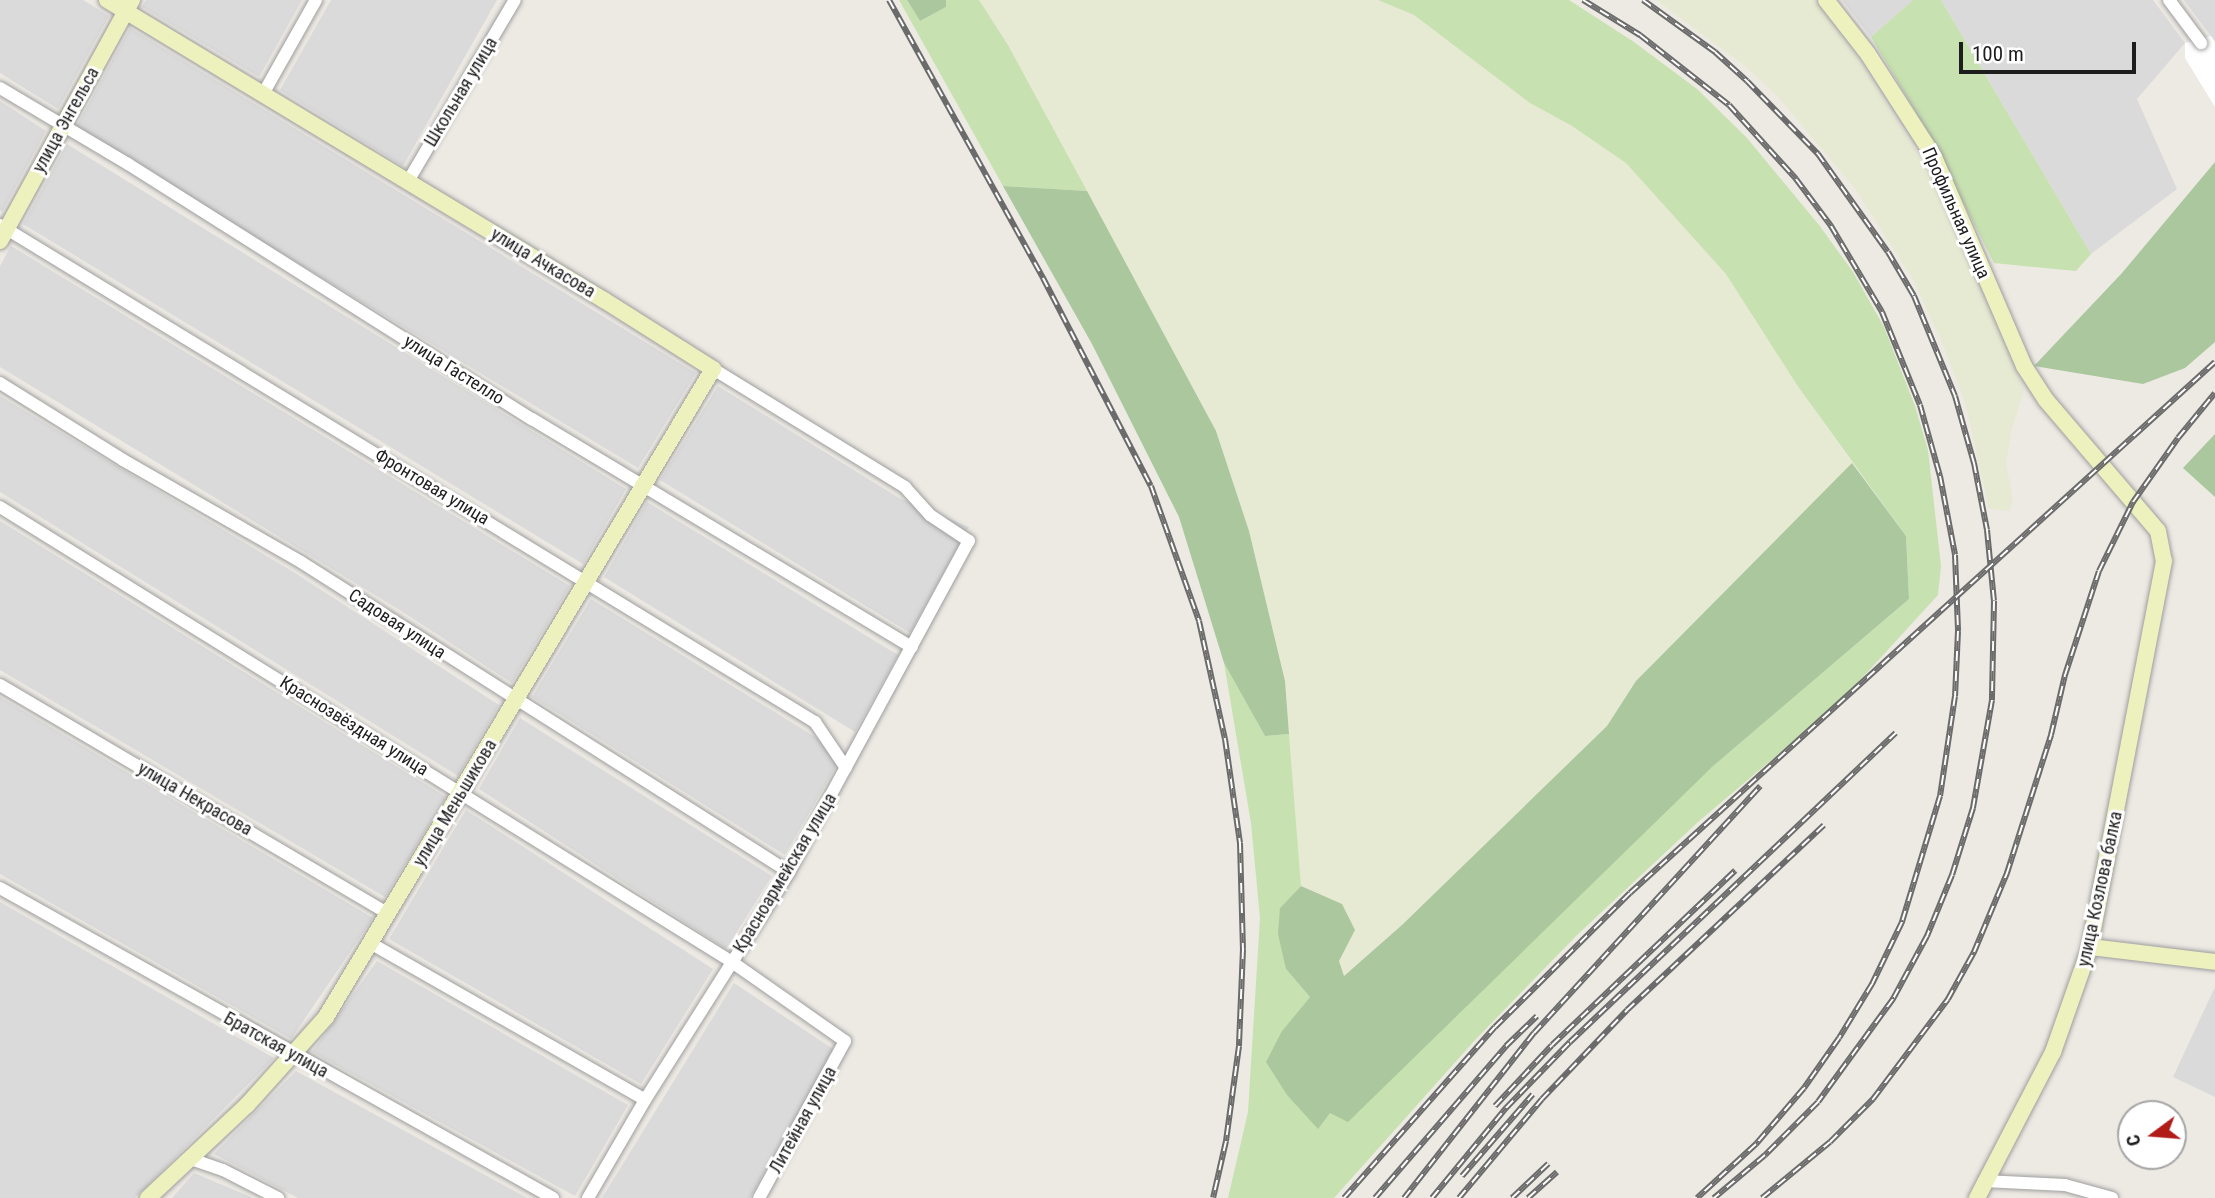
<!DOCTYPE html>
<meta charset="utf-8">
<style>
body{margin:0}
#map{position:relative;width:2215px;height:1198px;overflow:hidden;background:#edeae4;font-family:"Roboto Condensed",sans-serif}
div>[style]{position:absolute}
.residential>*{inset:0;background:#dbdada}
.farmland>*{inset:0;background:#e7ead2}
.grass>*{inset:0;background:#c7e1b0}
.forest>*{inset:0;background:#aac79e}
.pier>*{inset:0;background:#fff}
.roads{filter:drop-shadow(0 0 2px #9e9e9e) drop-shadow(0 0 2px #9e9e9e)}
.street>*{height:12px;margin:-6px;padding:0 6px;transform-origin:6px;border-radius:6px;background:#fff}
.secondary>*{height:16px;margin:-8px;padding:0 8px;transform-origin:8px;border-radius:8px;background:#edf1be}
.rail>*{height:6px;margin-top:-3px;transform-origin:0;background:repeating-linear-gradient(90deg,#fff 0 10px,#6b6b6b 0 20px);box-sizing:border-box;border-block:2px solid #6b6b6b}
span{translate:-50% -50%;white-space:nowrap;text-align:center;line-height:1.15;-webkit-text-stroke:6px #fff;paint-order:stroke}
.street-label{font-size:18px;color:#1d1d1d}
.north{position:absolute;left:2117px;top:1100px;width:70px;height:70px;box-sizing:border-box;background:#fff;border:2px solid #a5a5a5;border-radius:50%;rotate:254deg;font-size:19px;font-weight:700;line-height:28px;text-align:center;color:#1d1d1d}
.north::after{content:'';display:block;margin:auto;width:24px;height:32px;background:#b11c19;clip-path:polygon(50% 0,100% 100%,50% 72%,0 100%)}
.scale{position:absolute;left:1959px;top:42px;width:177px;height:32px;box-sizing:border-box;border:4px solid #1d1d1d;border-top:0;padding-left:9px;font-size:21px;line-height:24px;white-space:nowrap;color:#1d1d1d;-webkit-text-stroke:5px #fff;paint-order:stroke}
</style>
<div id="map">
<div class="residential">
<i style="clip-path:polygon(0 0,83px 0,109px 16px,58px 109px,0 73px)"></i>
<i style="clip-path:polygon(146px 0,302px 0,259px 77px,142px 7px)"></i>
<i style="clip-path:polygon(331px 0,497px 0,403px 166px,280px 90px)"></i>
<i style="clip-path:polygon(1842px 0,1913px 0,1871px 37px)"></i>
<i style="clip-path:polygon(1941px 0,2153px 0,2185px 43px,2137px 99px,2177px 189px,2091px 254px)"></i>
<i style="clip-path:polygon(2184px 0,2215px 0,2215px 41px,2211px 36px)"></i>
<i style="clip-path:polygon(130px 28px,696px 373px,638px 468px,75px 129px)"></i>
<i style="clip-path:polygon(0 101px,46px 131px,2px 212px,0 210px)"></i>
<i style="clip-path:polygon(67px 144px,626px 489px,583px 564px,23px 224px)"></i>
<i style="clip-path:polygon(11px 246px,570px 586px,512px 683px,403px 612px,0 367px,0 266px)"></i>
<i style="clip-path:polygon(718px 386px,899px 498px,969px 527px,910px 633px,660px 480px)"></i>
<i style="clip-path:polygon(0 396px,295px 573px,499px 705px,458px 776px,0 492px)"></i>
<i style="clip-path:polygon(647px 502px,898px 655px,855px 732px,604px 577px)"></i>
<i style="clip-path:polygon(0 521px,446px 797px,385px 897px,0 670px)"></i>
<i style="clip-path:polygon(591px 599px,843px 754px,785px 855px,532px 697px)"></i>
<i style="clip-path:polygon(0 697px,373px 918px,291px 1039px,0 874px)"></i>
<i style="clip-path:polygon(520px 718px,772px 876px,726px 949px,479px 789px)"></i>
<i style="clip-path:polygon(466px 810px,713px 969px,641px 1084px,389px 939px)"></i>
<i style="clip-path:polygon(0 902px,274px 1058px,135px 1198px,0 1198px)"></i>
<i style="clip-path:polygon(377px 961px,628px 1105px,575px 1196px,312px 1052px)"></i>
<i style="clip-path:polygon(734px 983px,833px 1049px,750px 1198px,602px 1198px)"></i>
<i style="clip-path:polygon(2215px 987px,2215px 1097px,2173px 1077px)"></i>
<i style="clip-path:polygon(296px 1071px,527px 1198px,298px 1198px,214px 1154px)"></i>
<i style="clip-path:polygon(194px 1173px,251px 1197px,252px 1198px,172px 1198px)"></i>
</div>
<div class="farmland">
<i style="clip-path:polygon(979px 0,1378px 0,1414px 15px,1530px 103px,1572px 126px,1626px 163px,1726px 274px,1797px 385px,1852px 463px,1636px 681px,1607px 726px,1402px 925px,1343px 976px,1339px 961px,1342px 904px,1301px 886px,1285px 681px,1249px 531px,1216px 431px,1008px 45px)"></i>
<i style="clip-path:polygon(1656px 0,1814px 0,1856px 55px,1925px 165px,2024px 390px,2012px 429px,2006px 463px,2013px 498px,2010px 511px,1989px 509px,1965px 402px,1940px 338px,1911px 276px,1853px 186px,1778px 97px,1746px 67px)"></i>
</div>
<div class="grass">
<i style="clip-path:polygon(899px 0,907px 0,920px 21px,946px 7px,946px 0,979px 0,1008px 45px,1087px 191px,1003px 186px)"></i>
<i style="clip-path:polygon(1378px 0,1569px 0,1634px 42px,1697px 89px,1747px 138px,1819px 225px,1853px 272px,1884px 327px,1915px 406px,1928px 450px,1941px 566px,1938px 595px,1841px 701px,1698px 822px,1577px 935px,1475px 1040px,1334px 1198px,1228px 1198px,1248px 1112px,1260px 918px,1251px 823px,1224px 663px,1265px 736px,1289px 734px,1301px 886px,1280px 908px,1286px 969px,1310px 997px,1282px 1031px,1287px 1095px,1304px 1111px,1330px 1113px,1712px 767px,1909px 599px,1906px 536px,1797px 385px,1726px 274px,1626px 163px,1572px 126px,1530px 103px,1414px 15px)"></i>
<i style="clip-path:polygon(1913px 0,1941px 0,2091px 254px,2076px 271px,1994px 263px,1926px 129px,1871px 37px)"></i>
</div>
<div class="forest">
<i style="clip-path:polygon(907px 0,946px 0,946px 7px,920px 21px)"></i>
<i style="clip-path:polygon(2215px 162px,2215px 342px,2185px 368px,2143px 384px,2034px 366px,2122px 273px)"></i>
<i style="clip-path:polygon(1003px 186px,1087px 191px,1216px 431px,1249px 531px,1285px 681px,1289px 734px,1265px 736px,1224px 663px,1179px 517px,1092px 344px)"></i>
<i style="clip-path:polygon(2215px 434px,2215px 497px,2183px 468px)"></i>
<i style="clip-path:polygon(1852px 463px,1906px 536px,1909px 599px,1712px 767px,1348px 1122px,1330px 1113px,1318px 1129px,1287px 1095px,1266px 1062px,1282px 1031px,1310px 997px,1286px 969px,1278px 934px,1280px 908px,1301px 886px,1342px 904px,1355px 930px,1339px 961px,1344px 976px,1402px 925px,1607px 726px,1636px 681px)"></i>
</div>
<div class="pier">
<i style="clip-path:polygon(2211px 36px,2215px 43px,2215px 107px,2185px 58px,2185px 43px)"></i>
</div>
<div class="roads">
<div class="street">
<i style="left:2169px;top:0;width:54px;rotate:53.3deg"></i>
<i style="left:0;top:88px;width:149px;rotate:30.7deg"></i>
<i style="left:128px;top:164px;width:478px;rotate:32.3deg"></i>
<i style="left:532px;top:419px;width:443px;rotate:31deg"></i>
<i style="left:263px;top:94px;width:108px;rotate:-60.6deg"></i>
<i style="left:407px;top:183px;width:212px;rotate:-59.5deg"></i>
<i style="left:0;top:225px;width:955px;rotate:31.38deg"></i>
<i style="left:815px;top:722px;width:55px;rotate:56deg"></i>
<i style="left:0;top:383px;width:145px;rotate:32deg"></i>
<i style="left:123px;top:460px;width:205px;rotate:29.8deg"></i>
<i style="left:301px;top:562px;width:578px;rotate:32.43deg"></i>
<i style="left:0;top:507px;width:862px;rotate:31.86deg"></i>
<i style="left:732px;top:962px;width:138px;rotate:35deg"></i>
<i style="left:845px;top:1041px;width:179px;rotate:118.7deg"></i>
<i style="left:0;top:685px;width:451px;rotate:30.5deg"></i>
<i style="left:0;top:888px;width:634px;rotate:29.27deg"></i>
<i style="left:372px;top:944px;width:314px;rotate:29.7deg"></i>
<i style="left:191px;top:1159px;width:34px;rotate:19deg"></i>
<i style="left:223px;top:1170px;width:62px;rotate:27deg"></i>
<i style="left:1984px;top:1181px;width:81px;rotate:2.8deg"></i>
<i style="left:2065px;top:1185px;width:49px;rotate:15.5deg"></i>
<i style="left:588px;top:1198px;width:113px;rotate:-59.8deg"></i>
<i style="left:645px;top:1100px;width:270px;rotate:-57.7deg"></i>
<i style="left:789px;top:872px;width:377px;rotate:-61.5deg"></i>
<i style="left:969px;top:541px;width:47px;rotate:-146.3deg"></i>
<i style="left:930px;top:515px;width:38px;rotate:-132deg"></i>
<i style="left:905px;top:487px;width:225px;rotate:-148.4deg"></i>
</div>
<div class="secondary">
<i style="left:107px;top:0;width:581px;rotate:31.12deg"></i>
<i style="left:604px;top:300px;width:129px;rotate:32.3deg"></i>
<i style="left:713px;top:369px;width:755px;rotate:120.85deg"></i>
<i style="left:326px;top:1017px;width:118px;rotate:131.9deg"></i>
<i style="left:247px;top:1105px;width:136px;rotate:136.8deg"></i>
<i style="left:1826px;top:0;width:68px;rotate:52.1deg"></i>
<i style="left:1868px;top:54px;width:122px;rotate:57.3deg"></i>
<i style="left:1934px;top:157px;width:228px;rotate:66.7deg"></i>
<i style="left:2024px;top:366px;width:40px;rotate:57.1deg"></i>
<i style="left:2046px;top:400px;width:172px;rotate:49.5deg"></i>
<i style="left:2158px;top:531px;width:31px;rotate:79deg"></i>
<i style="left:2164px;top:561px;width:393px;rotate:100.9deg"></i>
<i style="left:2090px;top:947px;width:111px;rotate:109.4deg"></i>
<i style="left:2053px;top:1052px;width:165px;rotate:117.5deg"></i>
<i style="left:0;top:241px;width:275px;rotate:-61.3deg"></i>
<i style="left:2090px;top:947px;width:126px;rotate:6.8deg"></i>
</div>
</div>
<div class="rail">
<i style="left:889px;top:0;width:318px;rotate:61deg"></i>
<i style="left:1043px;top:278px;width:234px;rotate:62.6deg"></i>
<i style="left:1151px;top:486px;width:143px;rotate:70.4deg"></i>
<i style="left:1199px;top:621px;width:121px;rotate:77.6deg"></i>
<i style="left:1225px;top:739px;width:105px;rotate:81.8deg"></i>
<i style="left:1240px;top:843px;width:106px;rotate:88.4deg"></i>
<i style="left:1243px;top:949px;width:97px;rotate:92.4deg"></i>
<i style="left:1239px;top:1046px;width:96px;rotate:97.8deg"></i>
<i style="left:1226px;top:1141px;width:58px;rotate:102.8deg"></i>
<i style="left:1583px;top:0;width:67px;rotate:31.6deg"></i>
<i style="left:1640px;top:35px;width:113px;rotate:38.2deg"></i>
<i style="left:1729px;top:105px;width:100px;rotate:47.8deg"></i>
<i style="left:1796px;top:179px;width:59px;rotate:53.3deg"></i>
<i style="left:1831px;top:226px;width:100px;rotate:59.3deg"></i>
<i style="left:1882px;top:312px;width:100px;rotate:67.8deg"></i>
<i style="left:1920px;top:405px;width:74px;rotate:74.3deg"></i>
<i style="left:1940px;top:476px;width:80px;rotate:79.2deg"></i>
<i style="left:1955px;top:555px;width:76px;rotate:87.7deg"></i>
<i style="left:1958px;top:631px;width:65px;rotate:92.6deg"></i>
<i style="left:1955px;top:696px;width:101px;rotate:98.5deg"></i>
<i style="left:1940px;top:796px;width:132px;rotate:106.8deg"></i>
<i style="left:1902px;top:922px;width:69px;rotate:115.8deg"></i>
<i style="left:1872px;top:984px;width:63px;rotate:121.4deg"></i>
<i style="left:1839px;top:1038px;width:61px;rotate:125deg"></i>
<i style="left:1804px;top:1088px;width:74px;rotate:130.6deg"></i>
<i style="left:1756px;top:1144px;width:80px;rotate:137.5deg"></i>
<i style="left:1643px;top:0;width:89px;rotate:35.8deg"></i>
<i style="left:1715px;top:52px;width:43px;rotate:42.2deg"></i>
<i style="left:1747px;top:81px;width:102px;rotate:45.8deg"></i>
<i style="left:1818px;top:154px;width:120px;rotate:54.5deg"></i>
<i style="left:1888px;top:252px;width:51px;rotate:59.4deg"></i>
<i style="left:1914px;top:296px;width:108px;rotate:67.7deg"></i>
<i style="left:1955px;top:396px;width:70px;rotate:74.2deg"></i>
<i style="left:1974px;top:463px;width:68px;rotate:79deg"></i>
<i style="left:1987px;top:530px;width:71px;rotate:84.4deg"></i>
<i style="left:1994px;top:601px;width:99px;rotate:91.2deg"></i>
<i style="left:1992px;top:700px;width:110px;rotate:100deg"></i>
<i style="left:1973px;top:808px;width:70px;rotate:107.4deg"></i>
<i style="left:1952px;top:875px;width:66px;rotate:112.3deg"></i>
<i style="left:1927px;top:936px;width:72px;rotate:118.4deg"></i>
<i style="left:1893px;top:999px;width:127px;rotate:126.1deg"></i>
<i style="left:1818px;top:1102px;width:75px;rotate:135deg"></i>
<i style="left:1765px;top:1155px;width:67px;rotate:139.9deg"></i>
<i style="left:1495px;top:1106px;width:83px;rotate:-46.9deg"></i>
<i style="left:1552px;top:1045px;width:253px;rotate:-43.6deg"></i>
<i style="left:1462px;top:1176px;width:108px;rotate:-49.1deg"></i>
<i style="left:1344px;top:1198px;width:228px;rotate:-48.6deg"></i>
<i style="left:1495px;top:1027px;width:190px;rotate:-44.8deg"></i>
<i style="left:1630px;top:893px;width:790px;rotate:-42.23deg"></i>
<i style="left:1375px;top:1198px;width:201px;rotate:-49.2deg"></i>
<i style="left:1506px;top:1046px;width:43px;rotate:-44.1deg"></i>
<i style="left:1404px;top:1198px;width:210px;rotate:-51.8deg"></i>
<i style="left:1534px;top:1033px;width:335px;rotate:-47.5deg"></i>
<i style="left:1432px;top:1198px;width:117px;rotate:-50.6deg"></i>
<i style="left:1506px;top:1108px;width:92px;rotate:-45.9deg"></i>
<i style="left:1570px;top:1042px;width:449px;rotate:-43.5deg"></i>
<i style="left:1459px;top:1198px;width:129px;rotate:-50deg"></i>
<i style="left:1542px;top:1099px;width:123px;rotate:-46.3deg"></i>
<i style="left:1627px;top:1010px;width:270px;rotate:-43.2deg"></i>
<i style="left:1512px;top:1198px;width:50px;rotate:-43.4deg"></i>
<i style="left:1528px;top:1198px;width:39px;rotate:-42deg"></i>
<i style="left:1762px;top:1198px;width:88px;rotate:-39.5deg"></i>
<i style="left:1830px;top:1142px;width:61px;rotate:-45deg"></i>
<i style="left:1873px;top:1099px;width:125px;rotate:-53.1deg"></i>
<i style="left:1948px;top:999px;width:54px;rotate:-61deg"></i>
<i style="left:1974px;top:952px;width:86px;rotate:-67.3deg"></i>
<i style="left:2007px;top:873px;width:145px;rotate:-72.3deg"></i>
<i style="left:2051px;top:735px;width:62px;rotate:-76.9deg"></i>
<i style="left:2065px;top:675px;width:109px;rotate:-71.9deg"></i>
<i style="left:2099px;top:571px;width:77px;rotate:-63.8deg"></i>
<i style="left:2133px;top:502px;width:78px;rotate:-54.9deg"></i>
<i style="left:2178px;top:438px;width:58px;rotate:-50.6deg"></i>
</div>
<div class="street-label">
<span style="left:461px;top:92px;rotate:-59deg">Школьная улица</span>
<span style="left:66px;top:120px;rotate:-61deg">улица Энгельса</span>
<span style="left:1956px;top:213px;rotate:66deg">Профильная улица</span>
<span style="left:543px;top:263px;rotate:31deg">улица Ачкасова</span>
<span style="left:454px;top:370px;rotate:32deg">улица Гастелло</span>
<span style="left:432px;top:487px;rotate:31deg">Фронтовая улица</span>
<span style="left:397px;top:624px;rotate:33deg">Садовая улица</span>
<span style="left:354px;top:726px;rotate:32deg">Краснозвёздная улица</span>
<span style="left:195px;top:799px;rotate:30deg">улица Некрасова</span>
<span style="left:455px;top:803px;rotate:-59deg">улица Меньшикова</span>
<span style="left:785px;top:873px;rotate:-59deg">Красноармейская улица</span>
<span style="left:2100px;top:889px;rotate:-78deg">улица Козлова балка</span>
<span style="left:276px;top:1045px;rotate:29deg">Братская улица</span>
<span style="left:803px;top:1120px;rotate:-61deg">Литейная улица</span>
</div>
<div class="north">С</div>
<div class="scale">100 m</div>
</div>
